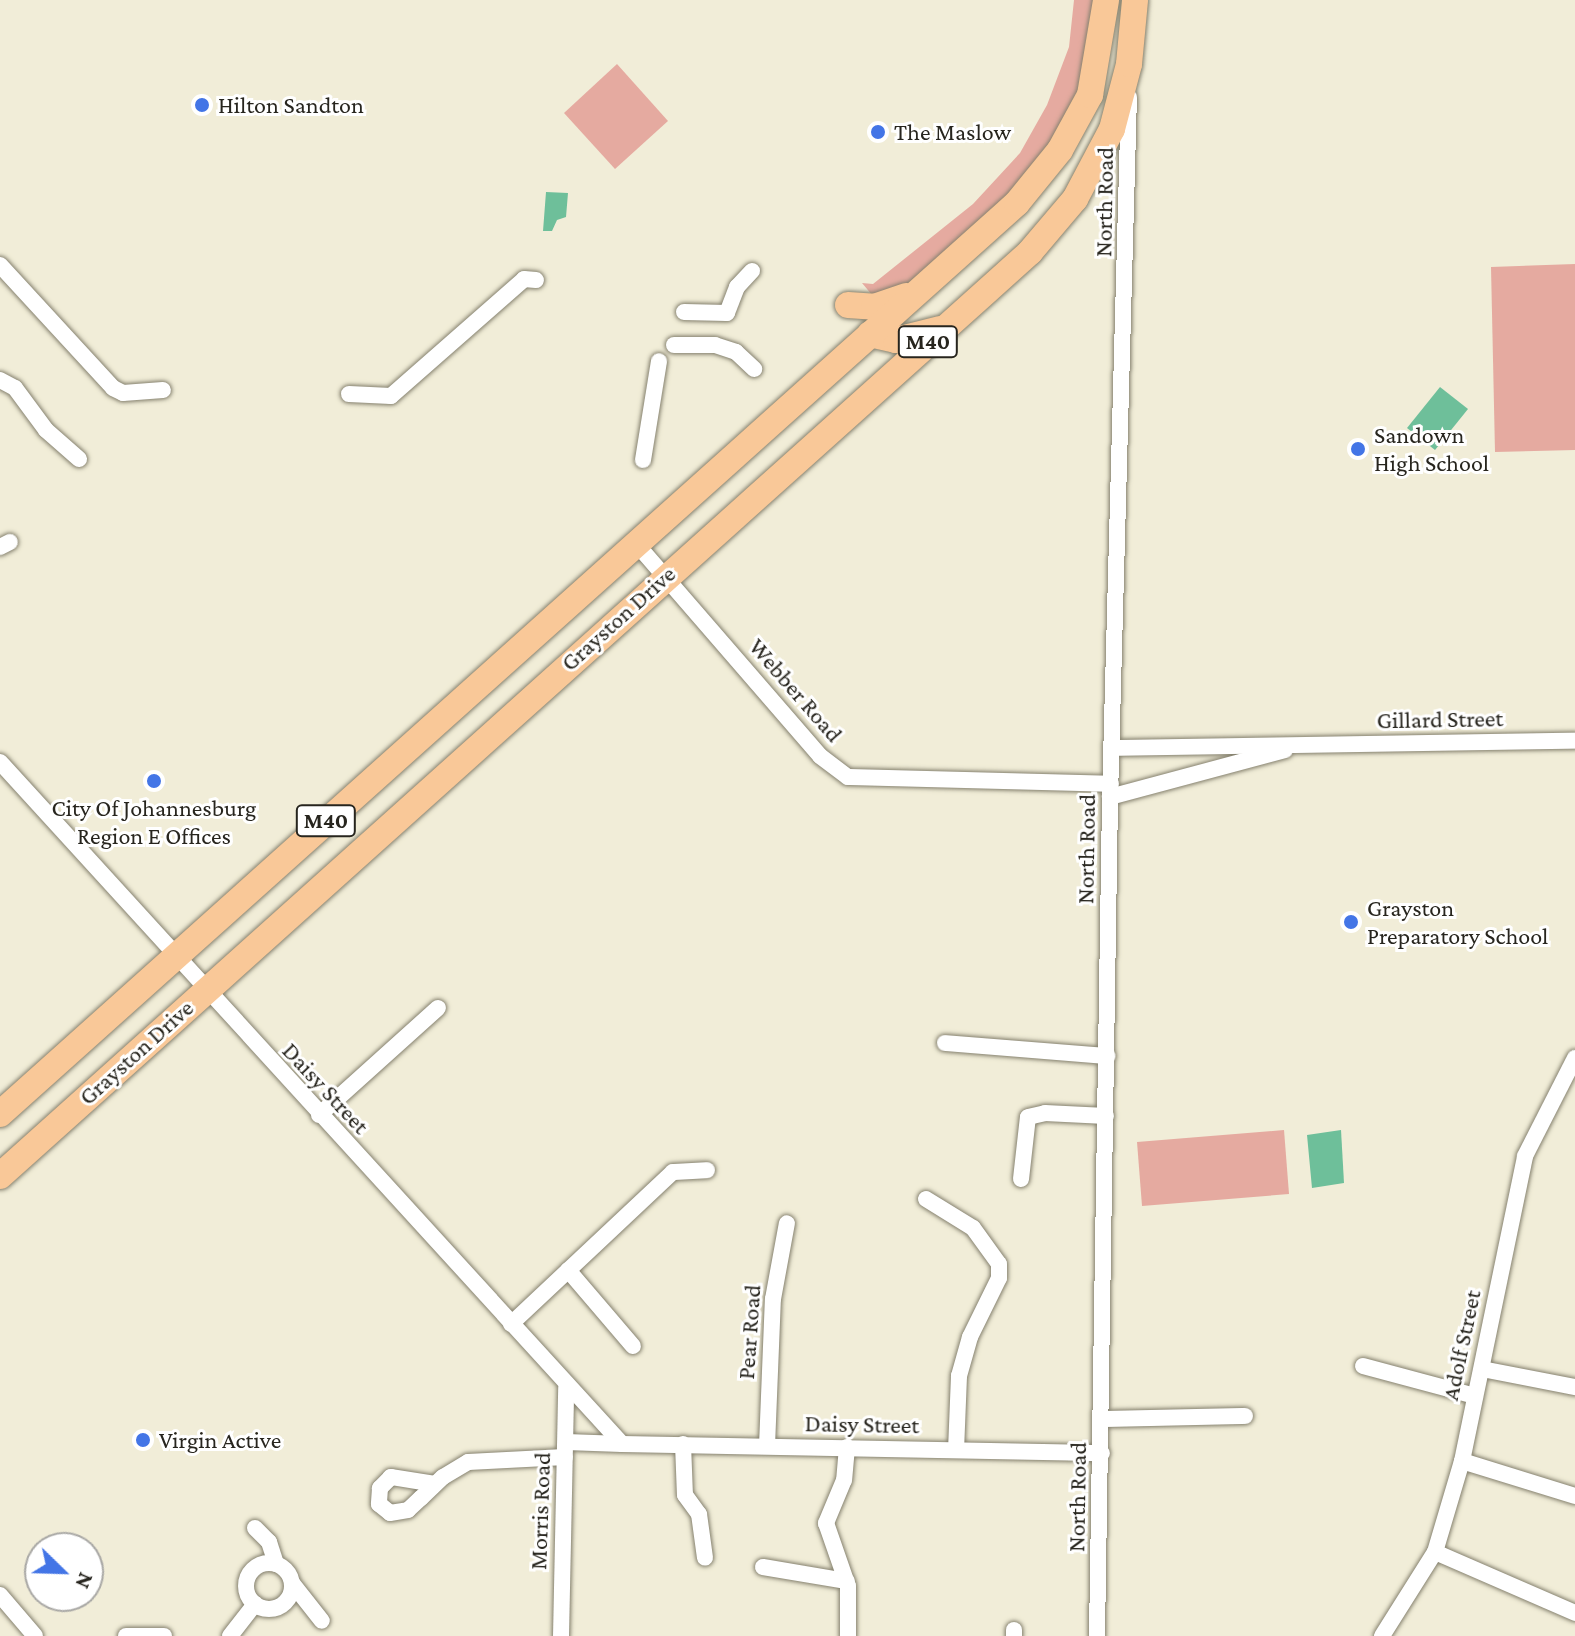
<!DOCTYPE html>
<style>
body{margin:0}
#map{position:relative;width:1575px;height:1636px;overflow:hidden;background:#f1edd8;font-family:"Crimson Pro",serif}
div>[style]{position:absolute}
.green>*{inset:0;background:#e5aaa0}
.water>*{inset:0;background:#6ebf9a}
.roads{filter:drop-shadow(0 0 2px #85816e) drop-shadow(0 0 2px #85816e)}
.street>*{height:16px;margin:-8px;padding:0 8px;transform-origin:8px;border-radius:8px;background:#fff}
.street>.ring{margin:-8px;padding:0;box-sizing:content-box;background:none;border:16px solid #fff;border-radius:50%}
.primary>*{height:26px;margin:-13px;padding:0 13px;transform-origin:13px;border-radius:13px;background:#f9c898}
.dots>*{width:22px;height:22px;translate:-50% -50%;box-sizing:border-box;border:4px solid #fff;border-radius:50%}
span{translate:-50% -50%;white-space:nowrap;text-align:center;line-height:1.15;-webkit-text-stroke:6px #fff;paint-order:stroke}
.shield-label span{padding:2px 6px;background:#fff;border:2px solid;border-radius:6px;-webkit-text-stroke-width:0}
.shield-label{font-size:22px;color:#27251e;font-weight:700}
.poi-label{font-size:24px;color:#27251e}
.left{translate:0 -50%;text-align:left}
.street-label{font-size:24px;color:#27251e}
.north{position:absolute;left:24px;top:1532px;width:80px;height:80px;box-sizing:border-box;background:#fff;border:2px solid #a9a8a5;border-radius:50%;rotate:113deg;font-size:22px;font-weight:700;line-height:32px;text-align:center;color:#27251e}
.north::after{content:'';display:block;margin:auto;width:28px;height:36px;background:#4375e6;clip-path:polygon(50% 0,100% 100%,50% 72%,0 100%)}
</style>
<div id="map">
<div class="green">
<i style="clip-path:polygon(1074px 0,1095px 0,1074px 123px,893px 320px,862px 283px,873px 284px,973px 204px,1020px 153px,1047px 105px,1069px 47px)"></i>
<i style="clip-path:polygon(617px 64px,668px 121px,615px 169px,564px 113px)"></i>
<i style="clip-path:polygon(1575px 264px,1575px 450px,1495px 452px,1491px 267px)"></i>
<i style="clip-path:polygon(1284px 1130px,1289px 1194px,1142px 1206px,1137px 1142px)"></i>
</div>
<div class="water">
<i style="clip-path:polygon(546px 192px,568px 193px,566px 217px,557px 220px,552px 231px,543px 231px)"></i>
<i style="clip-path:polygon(1440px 387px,1468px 409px,1435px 450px,1407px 428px)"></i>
<i style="clip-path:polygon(1341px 1130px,1344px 1183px,1312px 1188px,1307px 1135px)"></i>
</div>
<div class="roads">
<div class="street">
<i style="left:0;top:265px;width:167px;rotate:47.4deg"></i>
<i style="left:113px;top:388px;width:11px;rotate:27deg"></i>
<i style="left:123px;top:393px;width:40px;rotate:-4.3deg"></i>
<i style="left:684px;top:312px;width:43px;rotate:1.3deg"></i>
<i style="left:727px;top:313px;width:28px;rotate:-69deg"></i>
<i style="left:737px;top:287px;width:22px;rotate:-47deg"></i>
<i style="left:674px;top:345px;width:41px"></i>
<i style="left:715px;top:345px;width:22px;rotate:18deg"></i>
<i style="left:736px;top:352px;width:25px;rotate:43deg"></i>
<i style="left:0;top:380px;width:17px;rotate:28deg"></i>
<i style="left:15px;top:388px;width:52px;rotate:53.6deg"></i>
<i style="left:46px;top:430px;width:44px;rotate:41.3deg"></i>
<i style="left:349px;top:394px;width:42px;rotate:2.7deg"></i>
<i style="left:391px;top:396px;width:177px;rotate:-41.3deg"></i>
<i style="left:524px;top:279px;width:12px;rotate:5deg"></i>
<i style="left:643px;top:460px;width:100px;rotate:-80.8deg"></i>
<i style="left:634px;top:541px;width:284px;rotate:49.1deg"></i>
<i style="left:820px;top:756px;width:35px;rotate:37deg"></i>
<i style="left:848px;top:777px;width:263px;rotate:1.5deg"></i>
<i style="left:0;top:547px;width:11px;rotate:-27deg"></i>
<i style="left:1112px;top:748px;width:463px;rotate:-0.9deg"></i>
<i style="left:0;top:762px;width:923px;rotate:47.63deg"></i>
<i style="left:622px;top:1444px;width:480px;rotate:1.1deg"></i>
<i style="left:1110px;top:797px;width:181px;rotate:-15deg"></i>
<i style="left:945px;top:1043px;width:163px;rotate:4.6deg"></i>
<i style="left:319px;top:1115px;width:160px;rotate:-42deg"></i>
<i style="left:1021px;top:1179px;width:62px;rotate:-83.6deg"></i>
<i style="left:1028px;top:1117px;width:17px;rotate:-13deg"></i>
<i style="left:1045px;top:1113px;width:61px;rotate:2.8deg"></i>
<i style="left:926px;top:1199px;width:55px;rotate:31.7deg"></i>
<i style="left:973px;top:1228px;width:44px;rotate:54.2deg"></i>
<i style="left:999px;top:1264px;width:14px;rotate:90deg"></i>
<i style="left:999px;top:1278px;width:66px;rotate:116.2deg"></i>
<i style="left:970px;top:1337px;width:41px;rotate:105.8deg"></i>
<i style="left:959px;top:1376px;width:74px;rotate:92.3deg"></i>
<i style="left:568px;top:1270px;width:100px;rotate:49.5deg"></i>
<i style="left:511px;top:1324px;width:222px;rotate:-43.2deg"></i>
<i style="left:673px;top:1172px;width:34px;rotate:-3deg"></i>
<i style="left:1363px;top:1366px;width:116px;rotate:15deg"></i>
<i style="left:1482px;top:1369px;width:95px;rotate:11deg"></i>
<i style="left:1102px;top:1419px;width:143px;rotate:-1.2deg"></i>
<i style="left:566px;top:1442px;width:56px;rotate:2deg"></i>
<i style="left:683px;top:1444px;width:51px;rotate:87.8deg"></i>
<i style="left:685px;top:1495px;width:24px;rotate:54deg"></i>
<i style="left:699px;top:1514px;width:44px;rotate:82.2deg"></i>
<i style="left:767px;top:1446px;width:147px;rotate:-87.7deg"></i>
<i style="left:773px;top:1299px;width:77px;rotate:-79.6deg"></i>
<i style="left:847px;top:1447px;width:33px;rotate:95deg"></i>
<i style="left:844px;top:1480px;width:47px;rotate:112.7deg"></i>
<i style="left:826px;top:1523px;width:67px;rotate:70.8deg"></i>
<i style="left:848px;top:1586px;width:50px;rotate:90deg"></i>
<i style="left:1462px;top:1461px;width:118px;rotate:17.2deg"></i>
<i style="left:435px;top:1484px;width:45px;rotate:-171deg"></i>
<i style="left:391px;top:1477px;width:16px;rotate:135deg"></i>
<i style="left:380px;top:1488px;width:16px;rotate:94deg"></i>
<i style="left:379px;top:1504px;width:14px;rotate:39deg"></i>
<i style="left:390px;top:1513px;width:18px;rotate:-9deg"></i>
<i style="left:408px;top:1510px;width:18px;rotate:-43deg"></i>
<i style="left:421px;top:1498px;width:30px;rotate:-44deg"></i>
<i style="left:443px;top:1477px;width:29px;rotate:-31deg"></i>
<i style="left:468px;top:1462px;width:97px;rotate:-3deg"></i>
<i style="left:255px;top:1528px;width:20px;rotate:45deg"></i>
<i style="left:269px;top:1542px;width:23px;rotate:72deg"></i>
<i style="left:1435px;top:1552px;width:153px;rotate:23.5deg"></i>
<i class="ring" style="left:246px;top:1563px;width:30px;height:30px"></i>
<i style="left:763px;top:1567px;width:85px;rotate:9.5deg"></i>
<i style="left:292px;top:1583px;width:48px;rotate:51.7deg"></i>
<i style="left:0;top:1595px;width:54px;rotate:49.5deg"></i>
<i style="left:126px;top:1636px;width:38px"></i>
<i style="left:230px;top:1636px;width:41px;rotate:-52deg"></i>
<i style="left:561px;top:1636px;width:248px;rotate:-88.8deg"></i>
<i style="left:1014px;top:1636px;width:6px;rotate:-90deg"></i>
<i style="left:1097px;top:1636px;width:839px;rotate:-89.11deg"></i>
<i style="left:1110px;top:797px;width:700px;rotate:-88.45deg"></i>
<i style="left:1382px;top:1636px;width:99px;rotate:-57.8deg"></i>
<i style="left:1435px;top:1552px;width:95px;rotate:-73.5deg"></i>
<i style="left:1462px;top:1461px;width:311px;rotate:-78.3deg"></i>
<i style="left:1525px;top:1156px;width:110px;rotate:-63deg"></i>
</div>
<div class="primary">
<i style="left:848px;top:305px;width:26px;rotate:4deg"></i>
<i style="left:874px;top:307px;width:34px;rotate:-19deg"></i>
<i style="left:870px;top:334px;width:27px;rotate:13deg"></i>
<i style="left:896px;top:340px;width:45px;rotate:-14deg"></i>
<i style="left:0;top:1114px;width:1365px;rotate:-41.85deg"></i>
<i style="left:1017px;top:203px;width:68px;rotate:-50.9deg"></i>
<i style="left:1060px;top:150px;width:63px;rotate:-61.4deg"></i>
<i style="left:1090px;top:95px;width:96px;rotate:-80.4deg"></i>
<i style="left:0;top:1176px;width:1384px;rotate:-41.89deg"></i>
<i style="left:1030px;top:252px;width:70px;rotate:-49.7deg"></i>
<i style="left:1075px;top:199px;width:79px;rotate:-62.1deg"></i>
<i style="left:1112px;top:129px;width:67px;rotate:-75.3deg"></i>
<i style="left:1129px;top:64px;width:64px;rotate:-84.6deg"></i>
</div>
</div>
<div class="dots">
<i style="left:202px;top:105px;background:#4375e6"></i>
<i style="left:878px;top:132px;background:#4375e6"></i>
<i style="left:1358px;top:449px;background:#4375e6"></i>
<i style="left:154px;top:781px;background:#4375e6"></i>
<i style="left:1351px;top:922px;background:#4375e6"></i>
<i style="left:143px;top:1440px;background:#4375e6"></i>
</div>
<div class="shield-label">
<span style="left:928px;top:342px">M40</span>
<span style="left:326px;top:821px">M40</span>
</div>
<div class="poi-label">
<span class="left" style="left:218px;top:105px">Hilton Sandton</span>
<span class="left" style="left:894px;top:132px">The Maslow</span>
<span class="left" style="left:1374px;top:449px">Sandown<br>High School</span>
<span style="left:154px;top:822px">City Of Johannesburg<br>Region E Offices</span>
<span class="left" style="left:1367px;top:922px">Grayston<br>Preparatory School</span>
<span class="left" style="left:159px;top:1440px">Virgin Active</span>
</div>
<div class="street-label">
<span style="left:1104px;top:202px;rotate:-89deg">North Road</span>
<span style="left:618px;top:618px;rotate:-42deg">Grayston Drive</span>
<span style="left:796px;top:690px;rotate:49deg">Webber Road</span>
<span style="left:1440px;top:719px;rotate:-1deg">Gillard Street</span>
<span style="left:1086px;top:849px;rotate:-89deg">North Road</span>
<span style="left:136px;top:1052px;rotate:-42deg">Grayston Drive</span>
<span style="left:326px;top:1088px;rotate:47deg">Daisy Street</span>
<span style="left:749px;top:1332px;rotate:-86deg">Pear Road</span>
<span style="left:1461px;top:1345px;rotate:-78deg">Adolf Street</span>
<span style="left:862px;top:1424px;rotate:1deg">Daisy Street</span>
<span style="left:1077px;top:1497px;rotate:-89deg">North Road</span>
<span style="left:540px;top:1511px;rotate:-88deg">Morris Road</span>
</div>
<div class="north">N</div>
</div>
